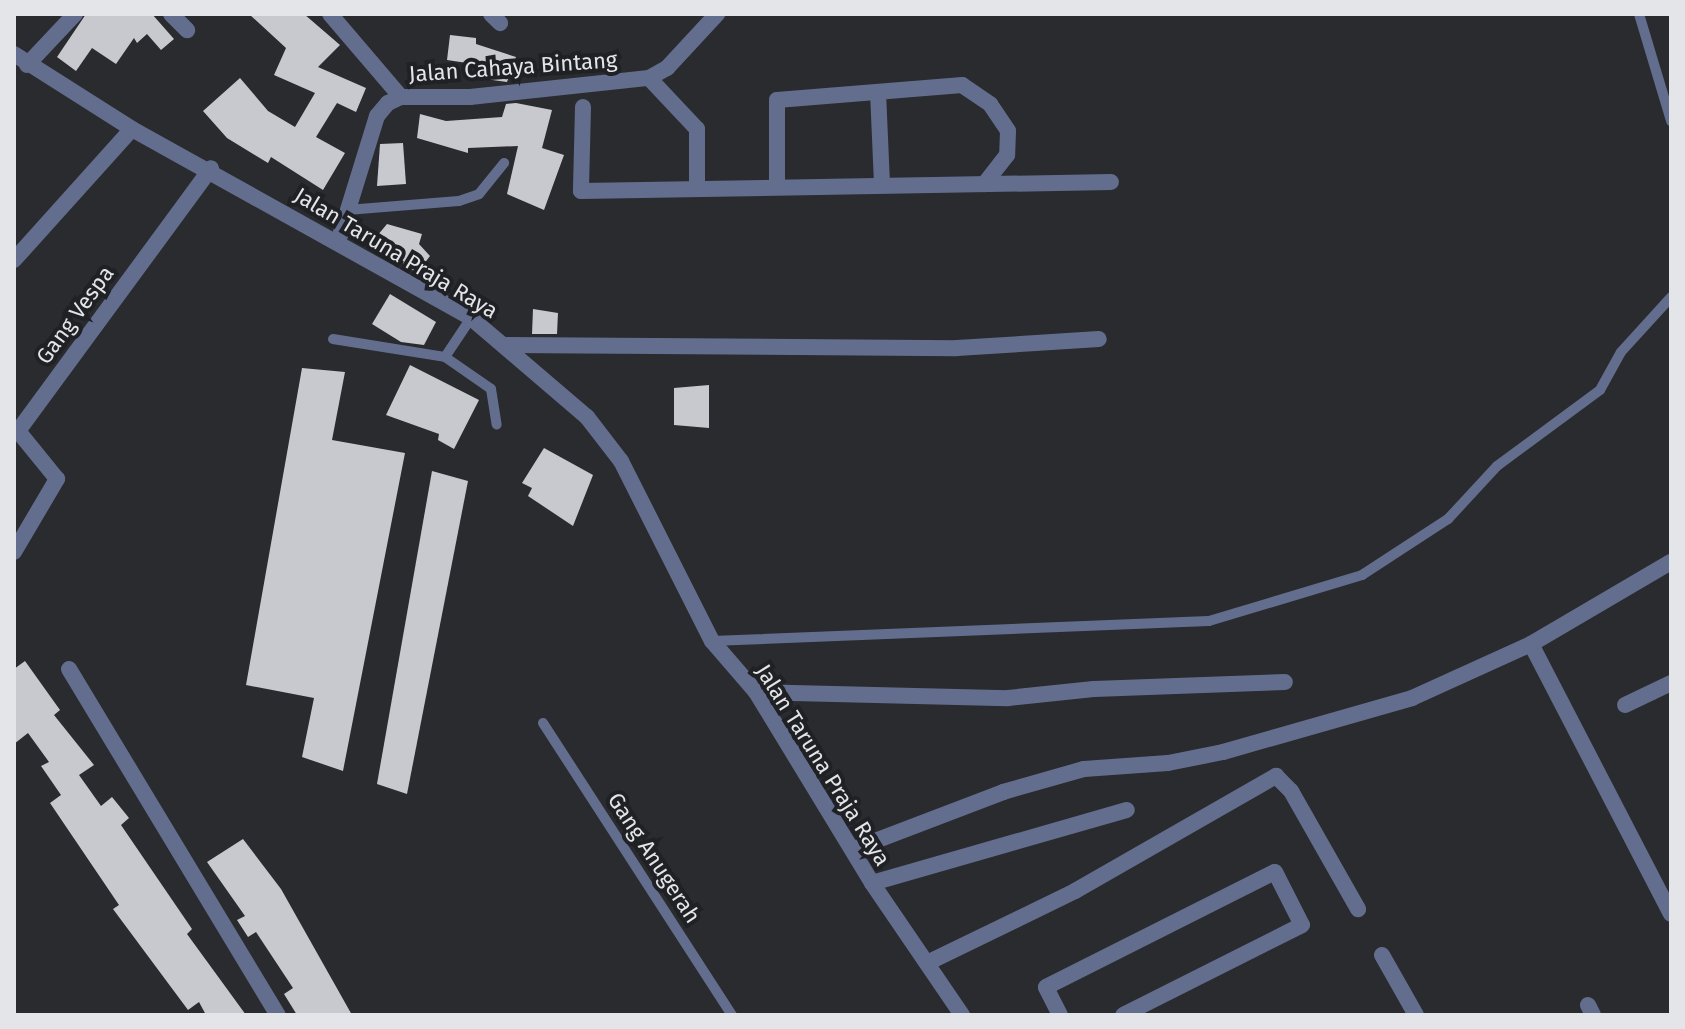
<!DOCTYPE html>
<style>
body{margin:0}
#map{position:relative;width:1685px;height:1029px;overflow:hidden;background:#292b2e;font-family:"Fira Sans",sans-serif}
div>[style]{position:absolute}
.building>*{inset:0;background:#c7c9ce}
.service>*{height:10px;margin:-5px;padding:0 5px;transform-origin:5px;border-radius:5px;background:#636e8e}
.minor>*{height:16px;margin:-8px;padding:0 8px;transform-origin:8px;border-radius:8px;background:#636e8e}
.tertiary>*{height:16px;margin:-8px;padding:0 8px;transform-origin:8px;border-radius:8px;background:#636e8e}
span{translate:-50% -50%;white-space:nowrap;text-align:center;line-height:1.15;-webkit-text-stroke:8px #202125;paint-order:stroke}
.street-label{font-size:22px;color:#e4e5e8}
.frame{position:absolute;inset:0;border:16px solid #e4e5e8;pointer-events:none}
</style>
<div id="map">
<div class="building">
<i style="clip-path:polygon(86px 14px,152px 14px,174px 39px,161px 50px,147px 34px,137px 43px,134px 38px,116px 64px,92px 48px,76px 71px,57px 57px)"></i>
<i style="clip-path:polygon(249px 14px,304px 14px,340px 45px,318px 67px,366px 88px,356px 112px,337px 103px,316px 137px,345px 153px,323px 190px,271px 157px,268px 163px,227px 138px,203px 111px,240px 78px,268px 111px,295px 127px,315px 93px,274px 75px,286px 48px)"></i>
<i style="clip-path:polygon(450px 35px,476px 38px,476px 44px,516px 57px,507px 82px,485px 79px,487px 66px,447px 60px)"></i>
<i style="clip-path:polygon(516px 103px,552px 110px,542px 148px,564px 155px,544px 210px,507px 194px,518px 146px,468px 148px,468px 153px,417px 138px,420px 114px,446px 121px,502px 117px,506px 104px)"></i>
<i style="clip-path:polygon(403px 143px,406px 184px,377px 186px,380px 144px)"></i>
<i style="clip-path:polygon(387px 224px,422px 234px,419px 244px,430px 256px,417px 273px,372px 242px)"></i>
<i style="clip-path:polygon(390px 294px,436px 322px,424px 345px,401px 342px,372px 324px)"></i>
<i style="clip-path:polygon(533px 309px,558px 313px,557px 334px,532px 334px)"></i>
<i style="clip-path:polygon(410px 365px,479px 400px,454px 449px,438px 440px,439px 434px,386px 415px)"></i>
<i style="clip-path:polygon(302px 368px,345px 372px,332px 440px,405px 453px,343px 771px,302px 757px,314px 698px,246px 685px)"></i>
<i style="clip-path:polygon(709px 385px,709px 428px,674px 425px,674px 388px)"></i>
<i style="clip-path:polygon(544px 448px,593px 475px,573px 526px,528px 496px,532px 488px,522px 483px)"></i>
<i style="clip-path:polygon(432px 471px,468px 481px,407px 794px,377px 784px)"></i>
<i style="clip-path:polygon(25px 661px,60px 710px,54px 715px,94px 765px,79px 775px,101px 806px,112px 797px,129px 818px,121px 825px,192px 929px,187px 934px,246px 1015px,206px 1015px,199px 1002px,188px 1010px,113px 909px,119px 905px,50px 803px,61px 795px,41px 766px,49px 762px,28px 733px,14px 744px,14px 669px)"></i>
<i style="clip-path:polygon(243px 839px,281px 889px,352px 1015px,297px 1015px,284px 994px,293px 988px,256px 932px,248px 937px,237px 920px,245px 916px,207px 862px)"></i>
</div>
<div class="service">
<i style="left:1639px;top:14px;width:112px;rotate:73.3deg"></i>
<i style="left:347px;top:210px;width:112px;rotate:-4.6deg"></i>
<i style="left:459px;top:201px;width:21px;rotate:-19deg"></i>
<i style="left:479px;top:194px;width:40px;rotate:-51deg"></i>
<i style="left:333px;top:339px;width:113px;rotate:9.1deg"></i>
<i style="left:445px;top:357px;width:47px;rotate:-56.3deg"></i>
<i style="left:445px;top:357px;width:56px;rotate:34.8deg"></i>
<i style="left:491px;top:389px;width:36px;rotate:81deg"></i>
<i style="left:712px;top:641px;width:497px;rotate:-2.3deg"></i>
<i style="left:1209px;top:621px;width:160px;rotate:-16.7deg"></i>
<i style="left:1362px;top:575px;width:103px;rotate:-33.1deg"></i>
<i style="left:1448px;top:519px;width:72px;rotate:-47.2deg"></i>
<i style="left:1497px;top:466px;width:128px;rotate:-36.4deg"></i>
<i style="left:1600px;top:390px;width:43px;rotate:-61.1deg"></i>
<i style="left:1621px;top:352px;width:74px;rotate:-47.7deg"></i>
<i style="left:543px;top:723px;width:348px;rotate:57.1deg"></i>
</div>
<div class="minor">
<i style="left:171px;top:14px;width:23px;rotate:45deg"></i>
<i style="left:330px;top:14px;width:109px;rotate:49.5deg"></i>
<i style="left:491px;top:14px;width:13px;rotate:45deg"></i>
<i style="left:27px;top:65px;width:70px;rotate:-46.7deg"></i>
<i style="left:649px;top:78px;width:70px;rotate:46.7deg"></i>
<i style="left:697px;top:129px;width:59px;rotate:90deg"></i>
<i style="left:878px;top:92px;width:93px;rotate:87.5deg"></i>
<i style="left:583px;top:107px;width:84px;rotate:91.4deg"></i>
<i style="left:581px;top:191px;width:530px;rotate:-0.97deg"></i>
<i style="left:777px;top:187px;width:87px;rotate:-90deg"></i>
<i style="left:777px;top:100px;width:186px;rotate:-4.6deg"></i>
<i style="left:962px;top:85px;width:34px;rotate:34deg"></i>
<i style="left:990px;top:104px;width:32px;rotate:56deg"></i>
<i style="left:1008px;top:131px;width:24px;rotate:92deg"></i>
<i style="left:1007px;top:155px;width:37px;rotate:128deg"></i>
<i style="left:338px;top:242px;width:132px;rotate:-72.8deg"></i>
<i style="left:377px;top:116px;width:17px;rotate:-50deg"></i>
<i style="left:388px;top:103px;width:14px;rotate:-25deg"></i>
<i style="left:401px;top:97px;width:69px"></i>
<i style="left:470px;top:97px;width:180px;rotate:-6.1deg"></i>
<i style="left:649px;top:78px;width:21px;rotate:-29deg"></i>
<i style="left:667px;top:68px;width:74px;rotate:-47.2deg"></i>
<i style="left:14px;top:260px;width:176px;rotate:-48deg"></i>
<i style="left:505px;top:345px;width:452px;rotate:0.4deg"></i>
<i style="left:957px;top:348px;width:142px;rotate:-3.6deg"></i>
<i style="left:14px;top:552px;width:85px;rotate:-59.5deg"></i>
<i style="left:57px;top:479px;width:62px;rotate:-129.1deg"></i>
<i style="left:18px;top:431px;width:326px;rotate:-53.7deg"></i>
<i style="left:1531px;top:644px;width:304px;rotate:62.6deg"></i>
<i style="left:69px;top:669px;width:404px;rotate:58.9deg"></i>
<i style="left:756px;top:692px;width:252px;rotate:1.4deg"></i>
<i style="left:1008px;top:698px;width:86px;rotate:-6deg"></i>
<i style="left:1094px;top:689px;width:191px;rotate:-2.1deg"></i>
<i style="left:1625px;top:705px;width:51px;rotate:-25.6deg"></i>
<i style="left:854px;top:849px;width:160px;rotate:-20.9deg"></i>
<i style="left:1003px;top:792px;width:84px;rotate:-15.9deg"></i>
<i style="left:1084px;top:769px;width:84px;rotate:-4.1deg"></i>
<i style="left:1168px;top:763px;width:56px;rotate:-11.3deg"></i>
<i style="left:1223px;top:752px;width:197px;rotate:-15.9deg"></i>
<i style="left:1412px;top:698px;width:131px;rotate:-24.4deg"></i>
<i style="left:1531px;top:644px;width:162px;rotate:-30.4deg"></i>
<i style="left:872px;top:883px;width:265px;rotate:-16deg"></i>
<i style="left:1382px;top:955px;width:69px;rotate:60.5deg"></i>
<i style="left:927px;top:963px;width:165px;rotate:-25.9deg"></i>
<i style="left:1075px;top:891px;width:232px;rotate:-29.8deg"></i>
<i style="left:1276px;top:776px;width:21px;rotate:45deg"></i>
<i style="left:1291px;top:791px;width:136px;rotate:60.4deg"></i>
<i style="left:1588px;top:1005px;width:11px;rotate:63deg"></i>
<i style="left:1060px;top:1015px;width:31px;rotate:-117deg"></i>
<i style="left:1046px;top:987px;width:256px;rotate:-26.7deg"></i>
<i style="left:1275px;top:872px;width:59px;rotate:63deg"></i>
<i style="left:1302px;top:925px;width:200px;rotate:153.3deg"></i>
</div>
<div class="tertiary">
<i style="left:14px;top:54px;width:140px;rotate:32.4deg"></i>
<i style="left:132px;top:129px;width:388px;rotate:29.1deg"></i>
<i style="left:471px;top:318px;width:153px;rotate:40.5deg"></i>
<i style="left:587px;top:417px;width:56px;rotate:52.3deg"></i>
<i style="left:621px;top:461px;width:202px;rotate:63.2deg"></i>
<i style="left:712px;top:641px;width:67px;rotate:49.2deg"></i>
<i style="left:756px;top:692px;width:223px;rotate:58.7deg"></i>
<i style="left:872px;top:883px;width:160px;rotate:55.7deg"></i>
</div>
<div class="street-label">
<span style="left:513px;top:67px;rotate:-4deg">Jalan Cahaya Bintang</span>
<span style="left:396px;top:253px;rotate:31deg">Jalan Taruna Praja Raya</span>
<span style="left:75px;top:315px;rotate:-54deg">Gang Vespa</span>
<span style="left:823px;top:765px;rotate:58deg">Jalan Taruna Praja Raya</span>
<span style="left:654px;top:858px;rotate:57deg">Gang Anugerah</span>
</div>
<div class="frame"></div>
</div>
